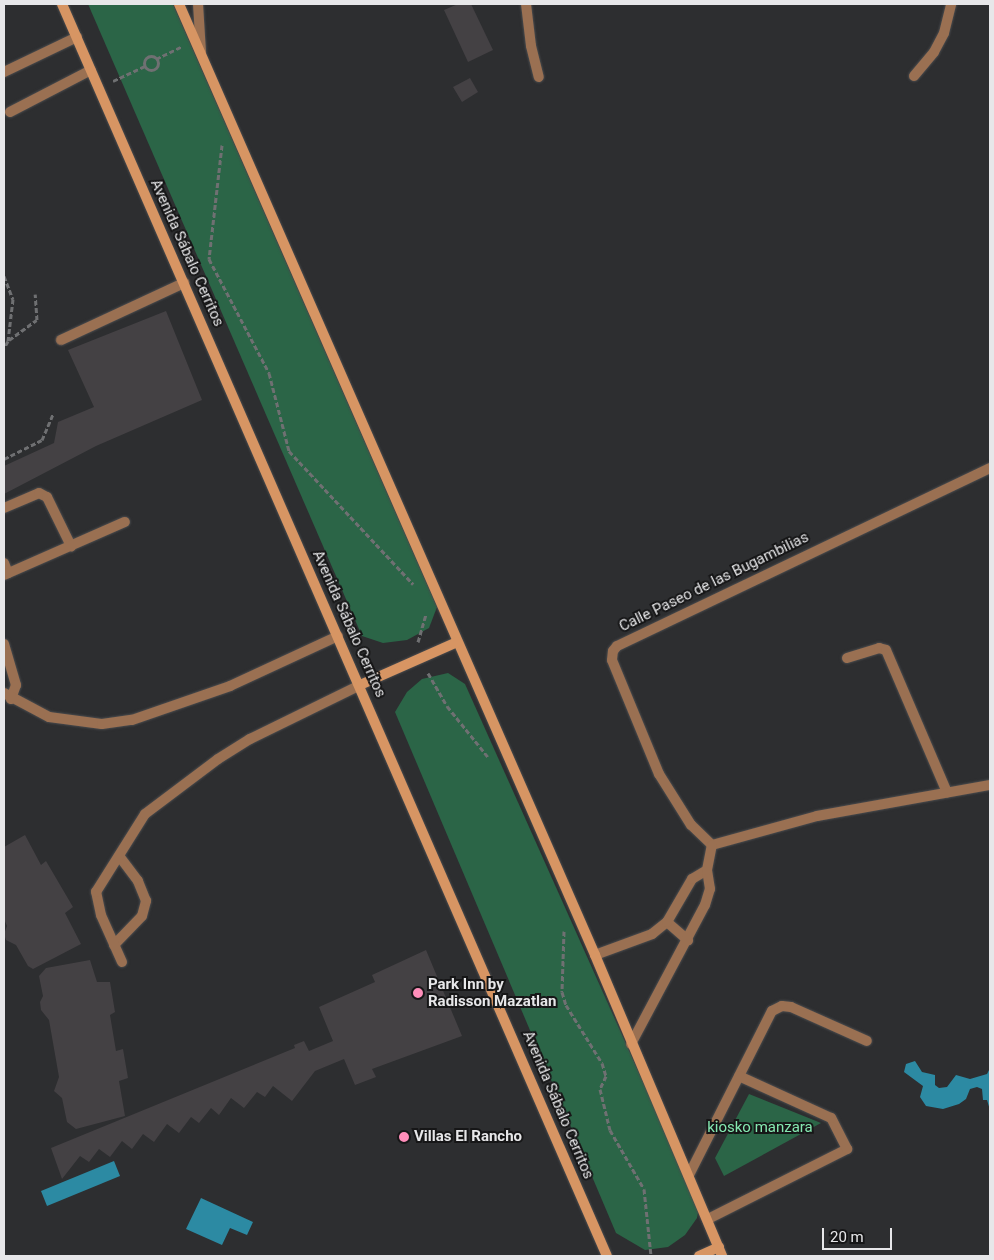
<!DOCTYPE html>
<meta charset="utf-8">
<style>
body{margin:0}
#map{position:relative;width:994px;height:1260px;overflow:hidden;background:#2d2e30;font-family:Roboto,sans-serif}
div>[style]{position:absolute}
.green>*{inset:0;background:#2b6547}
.water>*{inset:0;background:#2c8aa3}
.building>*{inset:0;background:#444144}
.path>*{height:3px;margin-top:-1.5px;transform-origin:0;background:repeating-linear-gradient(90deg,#6f7072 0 5px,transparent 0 7.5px)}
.path>.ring{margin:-1.5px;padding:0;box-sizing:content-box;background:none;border:3px solid #6f7072;border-radius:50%}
.roads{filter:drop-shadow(0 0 1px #4b4c4e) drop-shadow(0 0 1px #4b4c4e)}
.lane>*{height:10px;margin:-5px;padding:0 5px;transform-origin:5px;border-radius:5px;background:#9a7052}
.street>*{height:10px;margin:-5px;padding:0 5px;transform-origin:5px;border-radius:5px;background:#9a7052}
.secondary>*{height:10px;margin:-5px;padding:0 5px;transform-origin:5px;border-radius:5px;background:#d79563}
.dots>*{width:14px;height:14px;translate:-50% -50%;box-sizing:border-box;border:2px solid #161617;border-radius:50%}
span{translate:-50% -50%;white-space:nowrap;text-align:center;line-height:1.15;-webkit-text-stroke:4px #161617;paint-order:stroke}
.street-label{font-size:15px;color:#e7e7e9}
.poi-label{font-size:15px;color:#e7e7e9;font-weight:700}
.left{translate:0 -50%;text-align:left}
.park-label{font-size:15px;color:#85e8b1}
.frame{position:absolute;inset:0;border:5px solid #e7e7e9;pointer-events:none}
.scale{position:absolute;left:822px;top:1228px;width:70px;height:22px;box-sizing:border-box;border:2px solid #e7e7e9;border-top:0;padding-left:6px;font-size:15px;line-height:18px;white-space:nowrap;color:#e7e7e9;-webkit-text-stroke:4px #161617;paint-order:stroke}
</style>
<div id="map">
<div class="green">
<i style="clip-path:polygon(88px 4px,173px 4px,437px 607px,429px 628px,407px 640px,383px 643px,362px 636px)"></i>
<i style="clip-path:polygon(448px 673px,465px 684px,699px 1207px,697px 1218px,685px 1235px,668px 1247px,645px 1250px,616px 1233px,395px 712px,407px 692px,422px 679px)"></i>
<i style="clip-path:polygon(749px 1094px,821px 1123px,724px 1176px,715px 1158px)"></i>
</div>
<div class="water">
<i style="clip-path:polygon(915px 1061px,922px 1072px,935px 1075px,935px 1085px,939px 1088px,947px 1087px,956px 1075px,970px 1079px,987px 1074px,990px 1068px,990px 1110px,987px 1100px,983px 1100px,982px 1089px,977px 1087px,970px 1089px,966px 1099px,959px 1104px,943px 1109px,926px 1106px,920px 1097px,923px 1086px,904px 1072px,906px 1064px)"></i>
<i style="clip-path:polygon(114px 1161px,120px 1176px,47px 1206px,41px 1191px)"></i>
<i style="clip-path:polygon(201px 1198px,253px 1222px,247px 1235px,230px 1228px,222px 1245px,186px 1229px)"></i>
</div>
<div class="building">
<i style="clip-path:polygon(458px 4px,471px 4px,493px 50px,468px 62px,444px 10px)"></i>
<i style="clip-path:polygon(470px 78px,478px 92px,462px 102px,453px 87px)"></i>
<i style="clip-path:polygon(166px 311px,202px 400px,96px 446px,4px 494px,4px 466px,54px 443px,58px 422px,94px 407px,68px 350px)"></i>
<i style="clip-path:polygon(25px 835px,41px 865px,46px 861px,73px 907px,65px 913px,81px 944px,33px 969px,28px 966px,16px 945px,6px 940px,4px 934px,7px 926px,4px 919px,4px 847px)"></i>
<i style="clip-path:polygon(426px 950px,462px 1036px,372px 1069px,376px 1077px,355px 1085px,344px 1059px,315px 1071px,292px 1101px,273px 1086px,265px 1097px,257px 1092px,244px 1108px,231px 1098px,219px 1115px,211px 1108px,199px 1123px,191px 1117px,179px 1133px,167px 1124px,154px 1142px,143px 1134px,132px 1149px,122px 1141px,110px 1157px,99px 1149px,89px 1162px,80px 1156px,62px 1179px,51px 1148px,295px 1048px,294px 1045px,304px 1041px,309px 1051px,333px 1041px,319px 1007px,375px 982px,372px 975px)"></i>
<i style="clip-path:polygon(90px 960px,97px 982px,110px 982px,115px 1012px,110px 1015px,116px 1051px,123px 1049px,128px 1078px,119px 1081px,125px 1116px,76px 1129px,67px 1122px,62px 1098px,54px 1091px,59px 1077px,49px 1020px,41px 1010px,40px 1002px,43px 996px,39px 976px,46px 968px)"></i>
</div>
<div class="path">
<i class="ring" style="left:144px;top:56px;width:11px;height:11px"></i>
<i style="left:156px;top:59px;width:28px;rotate:-26deg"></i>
<i style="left:113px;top:81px;width:35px;rotate:-25deg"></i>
<i style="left:222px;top:145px;width:115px;rotate:96.5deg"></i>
<i style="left:209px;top:259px;width:129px;rotate:62.2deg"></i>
<i style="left:269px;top:373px;width:81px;rotate:75.6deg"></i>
<i style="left:289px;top:451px;width:182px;rotate:47deg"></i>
<i style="left:4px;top:276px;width:25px;rotate:69deg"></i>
<i style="left:13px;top:299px;width:42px;rotate:96.8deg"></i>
<i style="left:8px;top:341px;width:8px;rotate:120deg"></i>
<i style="left:9px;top:340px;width:34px;rotate:-36deg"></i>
<i style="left:37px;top:320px;width:26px;rotate:-94deg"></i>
<i style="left:4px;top:459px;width:42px;rotate:-26.6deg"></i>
<i style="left:42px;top:440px;width:28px;rotate:-67deg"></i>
<i style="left:418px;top:642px;width:29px;rotate:-74deg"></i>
<i style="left:428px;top:673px;width:38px;rotate:60deg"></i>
<i style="left:447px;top:706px;width:65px;rotate:51.2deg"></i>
<i style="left:564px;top:931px;width:61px;rotate:91.9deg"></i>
<i style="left:562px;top:992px;width:14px;rotate:73deg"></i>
<i style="left:566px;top:1005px;width:68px;rotate:58.2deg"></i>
<i style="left:602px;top:1063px;width:14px;rotate:73deg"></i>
<i style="left:606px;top:1076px;width:14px;rotate:115deg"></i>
<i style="left:600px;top:1089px;width:42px;rotate:76.3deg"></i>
<i style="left:610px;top:1130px;width:68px;rotate:60deg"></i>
<i style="left:644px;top:1189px;width:67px;rotate:84deg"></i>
</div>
<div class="roads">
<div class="lane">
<i style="left:4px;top:72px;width:81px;rotate:-25.6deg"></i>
<i style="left:10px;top:112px;width:91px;rotate:-27.4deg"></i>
<i style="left:61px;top:340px;width:136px;rotate:-24.9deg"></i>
<i style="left:4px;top:508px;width:38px;rotate:-23deg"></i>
<i style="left:39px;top:493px;width:9px;rotate:27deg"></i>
<i style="left:47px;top:497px;width:55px;rotate:63.9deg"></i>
<i style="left:4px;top:563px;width:11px;rotate:68deg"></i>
<i style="left:4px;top:575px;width:132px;rotate:-23.7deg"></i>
<i style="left:4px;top:644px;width:43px;rotate:73.7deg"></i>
<i style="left:16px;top:685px;width:15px;rotate:110deg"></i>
<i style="left:4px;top:693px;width:51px;rotate:28.1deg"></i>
<i style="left:49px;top:717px;width:53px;rotate:7.5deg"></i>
<i style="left:102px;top:724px;width:30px;rotate:-8deg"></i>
<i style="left:132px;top:720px;width:104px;rotate:-19.1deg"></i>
<i style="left:230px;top:686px;width:119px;rotate:-24.8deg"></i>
<i style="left:114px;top:945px;width:40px;rotate:-46deg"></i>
<i style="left:142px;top:916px;width:16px;rotate:-75deg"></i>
<i style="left:146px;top:901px;width:22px;rotate:-112deg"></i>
<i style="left:138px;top:881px;width:31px;rotate:-127deg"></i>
<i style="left:122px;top:962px;width:51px;rotate:-114.1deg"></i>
<i style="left:101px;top:915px;width:24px;rotate:-102deg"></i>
<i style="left:96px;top:892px;width:92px;rotate:-57.9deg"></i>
<i style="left:145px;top:814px;width:91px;rotate:-37deg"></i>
<i style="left:218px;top:759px;width:38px;rotate:-32deg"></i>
<i style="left:250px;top:739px;width:123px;rotate:-26.1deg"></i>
<i style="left:689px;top:1175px;width:184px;rotate:-63.2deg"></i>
<i style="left:772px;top:1011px;width:11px;rotate:-27deg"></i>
<i style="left:782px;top:1006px;width:9px;rotate:6deg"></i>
<i style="left:791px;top:1007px;width:83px;rotate:24.1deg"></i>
<i style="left:708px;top:1219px;width:156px;rotate:-26.7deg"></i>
<i style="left:847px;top:1149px;width:35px;rotate:-117deg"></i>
<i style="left:831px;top:1118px;width:101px;rotate:-155.5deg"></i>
</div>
<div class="street">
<i style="left:198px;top:4px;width:48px;rotate:86.4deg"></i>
<i style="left:526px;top:4px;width:42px;rotate:83.2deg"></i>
<i style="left:531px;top:46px;width:32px;rotate:76deg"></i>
<i style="left:914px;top:76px;width:31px;rotate:-50deg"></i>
<i style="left:934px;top:52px;width:21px;rotate:-62deg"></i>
<i style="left:944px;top:33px;width:30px;rotate:-76deg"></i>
<i style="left:847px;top:658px;width:34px;rotate:-17deg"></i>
<i style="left:879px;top:648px;width:7px;rotate:16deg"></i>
<i style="left:886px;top:650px;width:155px;rotate:66.8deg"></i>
<i style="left:712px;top:845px;width:29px;rotate:-136deg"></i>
<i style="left:691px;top:825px;width:60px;rotate:-122.1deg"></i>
<i style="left:659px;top:774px;width:123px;rotate:-112.4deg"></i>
<i style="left:612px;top:660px;width:9px;rotate:-84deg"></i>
<i style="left:613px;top:651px;width:6px;rotate:-51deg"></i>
<i style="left:617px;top:646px;width:413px;rotate:-25.5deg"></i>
<i style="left:712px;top:845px;width:109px;rotate:-15.4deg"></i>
<i style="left:817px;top:816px;width:176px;rotate:-10.2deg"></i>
<i style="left:667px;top:922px;width:28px;rotate:41deg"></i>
<i style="left:595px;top:955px;width:61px;rotate:-20.2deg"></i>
<i style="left:652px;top:934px;width:19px;rotate:-39deg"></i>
<i style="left:667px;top:922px;width:50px;rotate:-59.8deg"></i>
<i style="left:692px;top:879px;width:17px;rotate:-31deg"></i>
<i style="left:631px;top:1044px;width:157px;rotate:-62deg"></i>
<i style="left:705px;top:905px;width:17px;rotate:-73deg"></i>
<i style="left:710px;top:889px;width:19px;rotate:-99deg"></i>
<i style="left:707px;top:870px;width:25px;rotate:-79deg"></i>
</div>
<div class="secondary">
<i style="left:62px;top:4px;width:1365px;rotate:66.48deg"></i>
<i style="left:179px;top:4px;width:1038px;rotate:66.37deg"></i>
<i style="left:595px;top:955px;width:327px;rotate:67.1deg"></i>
<i style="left:360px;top:685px;width:106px;rotate:-23.9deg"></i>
<i style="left:699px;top:1256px;width:22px;rotate:-24deg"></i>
</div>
</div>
<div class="dots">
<i style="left:418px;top:993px;background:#ff8eba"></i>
<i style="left:404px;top:1137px;background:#ff8eba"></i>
</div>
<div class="street-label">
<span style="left:187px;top:253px;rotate:66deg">Avenida Sábalo Cerritos</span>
<span style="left:714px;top:582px;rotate:-26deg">Calle Paseo de las Bugambilias</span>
<span style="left:349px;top:624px;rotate:66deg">Avenida Sábalo Cerritos</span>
<span style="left:558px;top:1105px;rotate:67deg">Avenida Sábalo Cerritos</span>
</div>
<div class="poi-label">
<span class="left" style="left:428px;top:993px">Park Inn by<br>Radisson Mazatlan</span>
<span class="left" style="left:414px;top:1137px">Villas El Rancho</span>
</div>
<div class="park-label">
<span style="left:760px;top:1128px">kiosko manzara</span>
</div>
<div class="frame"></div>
<div class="scale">20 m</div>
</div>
